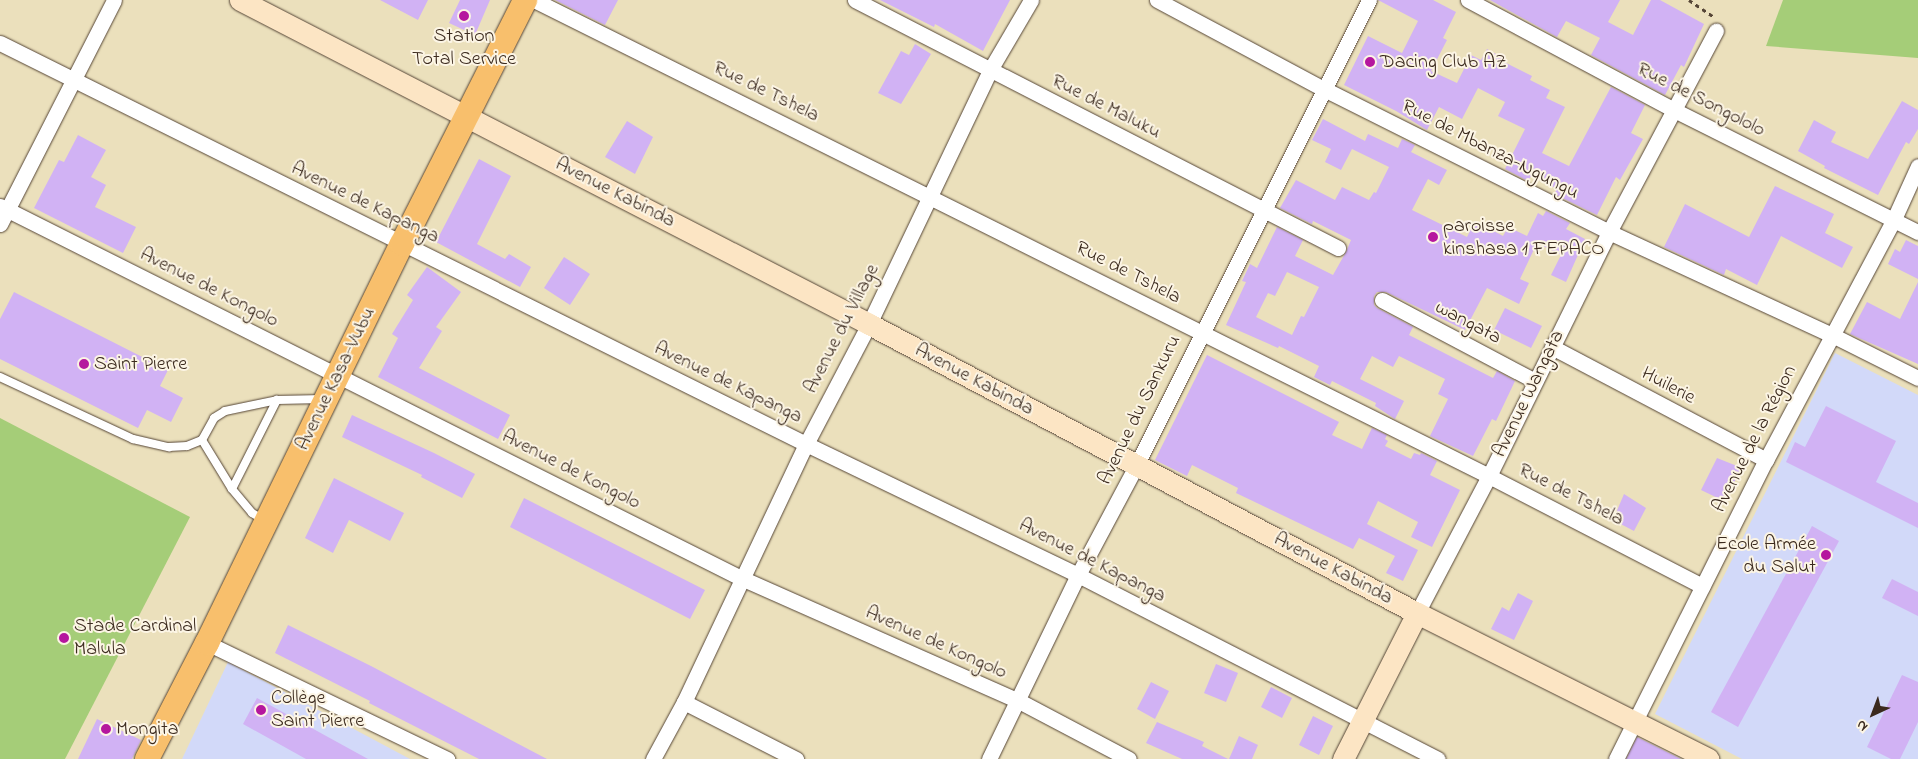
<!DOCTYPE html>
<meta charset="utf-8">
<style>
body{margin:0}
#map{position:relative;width:1918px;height:759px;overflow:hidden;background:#ebe0bc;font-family:"Indie Flower",sans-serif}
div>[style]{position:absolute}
.built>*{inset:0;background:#d2d9f9}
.green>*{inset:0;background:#a5cd78}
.building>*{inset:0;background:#d1b2f4}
.path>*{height:3px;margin-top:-1.5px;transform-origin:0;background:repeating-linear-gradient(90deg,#554536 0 4px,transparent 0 8px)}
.roads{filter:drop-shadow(0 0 1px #554536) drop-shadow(0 0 1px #554536)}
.lane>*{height:8px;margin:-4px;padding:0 4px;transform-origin:4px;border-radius:4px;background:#fff}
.street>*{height:15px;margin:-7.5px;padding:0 7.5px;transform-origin:7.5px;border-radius:7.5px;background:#fff}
.secondary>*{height:21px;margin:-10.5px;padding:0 10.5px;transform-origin:10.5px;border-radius:10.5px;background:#fce5c4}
.primary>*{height:24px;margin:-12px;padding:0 12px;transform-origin:12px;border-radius:12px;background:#f8bf6c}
.dots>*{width:14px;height:14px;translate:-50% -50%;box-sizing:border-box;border:2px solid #fcf5e5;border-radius:50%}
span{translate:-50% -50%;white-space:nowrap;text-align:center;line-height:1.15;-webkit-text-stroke:4px #fcf5e5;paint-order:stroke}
.poi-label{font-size:20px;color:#3b2a1e}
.left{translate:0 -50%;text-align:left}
.right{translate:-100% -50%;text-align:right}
.street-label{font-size:20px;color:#3b2a1e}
.north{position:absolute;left:1848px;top:689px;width:50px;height:50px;-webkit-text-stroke:4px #fcf5e5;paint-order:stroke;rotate:223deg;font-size:14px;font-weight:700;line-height:20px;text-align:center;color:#3b2a1e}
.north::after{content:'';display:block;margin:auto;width:18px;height:22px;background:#3b2a1e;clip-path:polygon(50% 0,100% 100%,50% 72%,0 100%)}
</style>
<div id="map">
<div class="built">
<i style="clip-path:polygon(1835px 353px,1918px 395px,1918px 759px,1742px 759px,1655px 714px)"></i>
<i style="clip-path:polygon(228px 662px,410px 759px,182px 759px)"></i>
</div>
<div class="green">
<i style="clip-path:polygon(1783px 0,1918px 0,1918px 58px,1766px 46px)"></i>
<i style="clip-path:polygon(0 418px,190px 517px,65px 759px,0 759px)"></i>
</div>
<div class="building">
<i style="clip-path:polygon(380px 0,428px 0,418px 20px)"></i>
<i style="clip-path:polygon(460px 0,490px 0,475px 35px,449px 23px)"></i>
<i style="clip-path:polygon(555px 0,618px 0,605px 25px)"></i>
<i style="clip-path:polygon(880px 0,1010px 0,983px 51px,935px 24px,934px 27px)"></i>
<i style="clip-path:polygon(1378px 0,1433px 0,1456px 12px,1443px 38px,1447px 40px,1431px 71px,1457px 83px,1471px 55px,1481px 60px,1487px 49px,1505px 59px,1504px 62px,1532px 76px,1530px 80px,1550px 90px,1546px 98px,1565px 107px,1542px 153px,1569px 166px,1611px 87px,1645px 105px,1631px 133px,1643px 139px,1620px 180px,1616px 177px,1597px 215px,1554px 194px,1557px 189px,1531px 176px,1528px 181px,1505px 169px,1525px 129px,1498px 116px,1505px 102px,1478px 88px,1462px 119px,1439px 107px,1427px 130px,1396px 111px,1344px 85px,1368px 36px,1402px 53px,1418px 21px)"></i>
<i style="clip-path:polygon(1490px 0,1620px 0,1608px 22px,1633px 35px,1651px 0,1660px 0,1704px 24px,1684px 67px,1681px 65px,1665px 95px,1591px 55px,1600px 38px,1566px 21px,1557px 37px)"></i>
<i style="clip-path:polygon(915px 44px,931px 54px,901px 104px,878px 93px,901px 51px,909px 55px)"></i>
<i style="clip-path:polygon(1902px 101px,1918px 110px,1918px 129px,1909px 144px,1906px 142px,1878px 195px,1824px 168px,1825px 166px,1798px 151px,1814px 120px,1836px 132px,1831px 142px,1868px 159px)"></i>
<i style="clip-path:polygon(evenodd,1323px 119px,1365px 141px,1368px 134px,1398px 148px,1402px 139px,1415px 145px,1411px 152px,1447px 170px,1439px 185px,1428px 179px,1412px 210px,1467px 237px,1475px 221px,1503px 236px,1508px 227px,1527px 236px,1538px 213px,1543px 216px,1546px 211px,1570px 223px,1566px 229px,1585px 239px,1566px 282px,1551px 275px,1561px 255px,1537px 243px,1520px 279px,1529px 283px,1519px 304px,1487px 288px,1465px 330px,1386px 292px,1377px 292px,1374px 296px,1374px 305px,1377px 308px,1413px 327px,1409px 335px,1493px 378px,1497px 371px,1515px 381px,1496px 421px,1492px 419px,1473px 456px,1430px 436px,1448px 399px,1438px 394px,1445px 379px,1399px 356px,1393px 367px,1372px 356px,1360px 379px,1404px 401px,1395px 419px,1375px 406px,1376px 403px,1332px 381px,1330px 385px,1314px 377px,1319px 366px,1279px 346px,1278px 348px,1226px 325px,1246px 282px,1242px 281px,1250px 264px,1257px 268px,1277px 227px,1303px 240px,1295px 256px,1333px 275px,1346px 252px,1351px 240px,1313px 221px,1312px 224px,1280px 208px,1296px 180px,1335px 200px,1342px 187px,1369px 200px,1374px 192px,1376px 193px,1389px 167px,1352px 149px,1341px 170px,1325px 162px,1331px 149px,1312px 140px,1323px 119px,1287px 272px,1319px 287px,1304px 317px,1301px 316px,1292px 335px,1256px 317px,1268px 293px,1275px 296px,1287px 272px)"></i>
<i style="clip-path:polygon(627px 121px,653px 137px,635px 174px,605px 157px)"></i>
<i style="clip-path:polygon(78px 135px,106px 150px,91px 177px,106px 185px,95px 207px,136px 227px,123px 253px,34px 208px,59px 160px,64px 162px)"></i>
<i style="clip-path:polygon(479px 159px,511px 176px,477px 244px,505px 259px,509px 254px,531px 267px,520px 287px,436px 242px)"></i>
<i style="clip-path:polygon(1775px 186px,1834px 214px,1825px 233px,1853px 247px,1842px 268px,1781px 236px,1757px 285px,1726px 269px,1724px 275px,1664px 247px,1685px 204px,1749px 237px)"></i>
<i style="clip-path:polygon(1906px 240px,1918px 246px,1918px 279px,1888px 264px,1895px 249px,1900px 252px)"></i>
<i style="clip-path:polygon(564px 257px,590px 274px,570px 305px,544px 288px)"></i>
<i style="clip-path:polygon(427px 267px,461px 292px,436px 327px,442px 331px,419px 368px,510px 415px,498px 439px,378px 377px,398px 338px,392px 334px,413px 300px,407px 295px)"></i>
<i style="clip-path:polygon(1918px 282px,1918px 364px,1850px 334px,1867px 302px,1900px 319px)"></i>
<i style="clip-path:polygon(14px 292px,168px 370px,160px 386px,183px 398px,171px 422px,147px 410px,138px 428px,0 359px,0 319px)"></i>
<i style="clip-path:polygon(1505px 308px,1542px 326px,1531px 348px,1494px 330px)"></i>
<i style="clip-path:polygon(1207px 355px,1339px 422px,1332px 435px,1362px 449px,1372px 428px,1387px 435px,1385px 439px,1388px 441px,1385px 446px,1411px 459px,1414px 453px,1420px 455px,1421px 453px,1437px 461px,1430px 475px,1460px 490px,1432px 547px,1411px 537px,1418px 522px,1378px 501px,1367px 524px,1418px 550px,1403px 581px,1386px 573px,1395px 556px,1359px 538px,1353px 549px,1236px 493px,1238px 488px,1192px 465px,1187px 476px,1155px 460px)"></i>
<i style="clip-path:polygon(1826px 406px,1896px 441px,1876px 482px,1918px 503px,1918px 528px,1786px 462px,1795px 442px,1805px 447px)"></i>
<i style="clip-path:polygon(352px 415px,434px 453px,475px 474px,462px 498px,421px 477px,422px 475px,342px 437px)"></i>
<i style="clip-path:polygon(1717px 458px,1742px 468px,1724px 501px,1701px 490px)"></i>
<i style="clip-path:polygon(334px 478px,404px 513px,390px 541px,349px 520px,333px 553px,305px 538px)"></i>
<i style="clip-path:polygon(1624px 494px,1646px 508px,1634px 531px,1613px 520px)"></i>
<i style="clip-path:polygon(524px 498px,705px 590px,690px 619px,510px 527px)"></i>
<i style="clip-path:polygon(1812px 526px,1839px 541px,1738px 727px,1711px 712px)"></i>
<i style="clip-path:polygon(1892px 579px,1918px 592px,1918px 616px,1882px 598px)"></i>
<i style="clip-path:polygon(1518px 593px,1533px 601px,1514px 640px,1491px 629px,1502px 607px,1509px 611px)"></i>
<i style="clip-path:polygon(288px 625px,371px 666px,547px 759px,479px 759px,369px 703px,370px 701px,275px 653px)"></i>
<i style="clip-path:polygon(1216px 664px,1238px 673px,1226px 702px,1204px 693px)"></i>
<i style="clip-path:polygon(1902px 675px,1918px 682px,1918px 722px,1900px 759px,1891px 759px,1867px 747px)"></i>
<i style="clip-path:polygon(1151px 682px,1169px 691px,1155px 719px,1137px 709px)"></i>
<i style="clip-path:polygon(1271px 687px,1292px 698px,1282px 718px,1261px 707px)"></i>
<i style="clip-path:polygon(257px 698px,368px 759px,306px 759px,243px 724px)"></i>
<i style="clip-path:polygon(1313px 716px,1333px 726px,1319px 755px,1299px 745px)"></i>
<i style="clip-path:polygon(97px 719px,141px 740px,132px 759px,78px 759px)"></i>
<i style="clip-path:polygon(1157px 722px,1204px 742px,1202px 746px,1228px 759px,1182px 759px,1146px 743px)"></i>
<i style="clip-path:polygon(1239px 736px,1258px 745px,1252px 759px,1229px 759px)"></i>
<i style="clip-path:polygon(1637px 737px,1681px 759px,1626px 759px)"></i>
</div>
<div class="path">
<i style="left:1689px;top:0;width:29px;rotate:34deg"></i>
</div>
<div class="roads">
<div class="lane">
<i style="left:0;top:377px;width:147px;rotate:25deg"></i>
<i style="left:133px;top:439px;width:37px;rotate:13deg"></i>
<i style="left:169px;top:447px;width:18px;rotate:-3deg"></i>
<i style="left:187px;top:446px;width:16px;rotate:-22deg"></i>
<i style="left:202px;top:440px;width:25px;rotate:-61deg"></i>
<i style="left:214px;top:418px;width:13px;rotate:-32deg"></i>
<i style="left:225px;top:411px;width:53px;rotate:-11.9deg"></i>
<i style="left:202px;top:440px;width:57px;rotate:58.5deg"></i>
<i style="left:232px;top:489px;width:31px;rotate:50deg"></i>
<i style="left:252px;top:513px;width:14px;rotate:30deg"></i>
<i style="left:232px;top:489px;width:100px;rotate:-63.2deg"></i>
<i style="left:277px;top:400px;width:46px;rotate:-1.2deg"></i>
</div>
<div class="street">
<i style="left:534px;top:0;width:1067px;rotate:26.49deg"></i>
<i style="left:1489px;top:476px;width:240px;rotate:27.3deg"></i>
<i style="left:855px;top:0;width:543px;rotate:27.18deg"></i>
<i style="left:1157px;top:0;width:189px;rotate:28.1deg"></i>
<i style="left:1324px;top:89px;width:319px;rotate:26.6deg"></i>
<i style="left:1609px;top:232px;width:246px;rotate:24.8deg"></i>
<i style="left:1832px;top:335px;width:96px;rotate:26.6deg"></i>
<i style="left:1468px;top:0;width:234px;rotate:28.1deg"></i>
<i style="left:1674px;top:110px;width:273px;rotate:26.6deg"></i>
<i style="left:0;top:43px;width:900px;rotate:26.45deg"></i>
<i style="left:806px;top:444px;width:302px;rotate:25.7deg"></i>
<i style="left:1078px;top:575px;width:404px;rotate:27.1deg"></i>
<i style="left:0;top:206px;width:829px;rotate:26.66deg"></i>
<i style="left:741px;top:578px;width:304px;rotate:23.9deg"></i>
<i style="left:1019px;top:701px;width:124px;rotate:27.8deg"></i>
<i style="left:0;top:224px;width:251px;rotate:-63deg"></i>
<i style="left:1382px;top:300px;width:173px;rotate:27.9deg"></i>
<i style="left:1552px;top:347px;width:242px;rotate:27.8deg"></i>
<i style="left:1417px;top:613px;width:155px;rotate:-62.3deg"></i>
<i style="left:1489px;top:476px;width:272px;rotate:-63.8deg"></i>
<i style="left:1609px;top:232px;width:228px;rotate:-62deg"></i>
<i style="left:207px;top:643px;width:267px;rotate:25.8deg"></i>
<i style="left:684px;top:702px;width:126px;rotate:27deg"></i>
<i style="left:653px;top:759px;width:65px;rotate:-61.5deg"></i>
<i style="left:684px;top:702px;width:285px;rotate:-64.7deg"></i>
<i style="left:806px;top:444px;width:136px;rotate:-62.3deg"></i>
<i style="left:869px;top:324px;width:281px;rotate:-64.5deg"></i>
<i style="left:990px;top:70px;width:81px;rotate:-59.6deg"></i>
<i style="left:989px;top:759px;width:204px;rotate:-64.2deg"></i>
<i style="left:1078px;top:575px;width:123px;rotate:-62deg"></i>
<i style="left:1136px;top:466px;width:521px;rotate:-63.43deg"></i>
<i style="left:1616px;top:759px;width:335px;rotate:-63.4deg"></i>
<i style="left:1766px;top:460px;width:273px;rotate:-62deg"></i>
<i style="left:1894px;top:219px;width:58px;rotate:-65.6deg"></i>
</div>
<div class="secondary">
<i style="left:240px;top:0;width:708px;rotate:27.25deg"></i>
<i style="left:869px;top:324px;width:620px;rotate:27.81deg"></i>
<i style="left:1417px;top:613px;width:326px;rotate:26.6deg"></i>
<i style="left:1343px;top:759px;width:164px;rotate:-63.1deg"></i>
</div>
<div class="primary">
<i style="left:147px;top:759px;width:131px;rotate:-62.7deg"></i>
<i style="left:207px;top:643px;width:444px;rotate:-64deg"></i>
<i style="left:402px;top:244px;width:273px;rotate:-63.2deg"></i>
</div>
</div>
<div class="dots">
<i style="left:464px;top:16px;background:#b5179e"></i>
<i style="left:1370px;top:62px;background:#b5179e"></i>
<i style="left:1433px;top:237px;background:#b5179e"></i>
<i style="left:84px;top:364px;background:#b5179e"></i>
<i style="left:1826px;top:555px;background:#b5179e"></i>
<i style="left:64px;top:638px;background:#b5179e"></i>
<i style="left:261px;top:710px;background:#b5179e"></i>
<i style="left:106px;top:729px;background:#b5179e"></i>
</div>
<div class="poi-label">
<span style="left:464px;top:48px">Station<br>Total Service</span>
<span class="left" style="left:1380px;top:62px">Dacing Club AZ</span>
<span class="left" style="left:1443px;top:238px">paroisse<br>kinshasa 1 FEPACO</span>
<span class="left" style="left:94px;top:364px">Saint Pierre</span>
<span class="right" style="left:1816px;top:556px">Ecole Armée<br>du Salut</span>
<span class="left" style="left:74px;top:638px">Stade Cardinal<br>Malula</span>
<span class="left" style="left:271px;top:710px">Collège<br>Saint Pierre</span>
<span class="left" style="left:116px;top:729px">Mongita</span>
</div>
<div class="street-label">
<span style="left:766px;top:92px;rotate:26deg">Rue de Tshela</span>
<span style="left:1701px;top:100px;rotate:27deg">Rue de Songololo</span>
<span style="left:1106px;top:107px;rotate:27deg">Rue de Maluku</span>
<span style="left:1490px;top:150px;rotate:27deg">Rue de Mbanza-Ngungu</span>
<span style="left:615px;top:193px;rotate:27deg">Avenue Kabinda</span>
<span style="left:365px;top:203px;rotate:26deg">Avenue de Kapanga</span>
<span style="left:1128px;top:273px;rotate:27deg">Rue de Tshela</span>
<span style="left:209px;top:288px;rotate:27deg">Avenue de Kongolo</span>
<span style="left:1468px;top:323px;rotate:28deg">wangata</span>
<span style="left:842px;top:329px;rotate:-63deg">Avenue du Village</span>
<span style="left:336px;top:379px;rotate:-64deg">Avenue Kasa-Vubu</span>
<span style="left:974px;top:380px;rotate:28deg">Avenue Kabinda</span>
<span style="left:728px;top:383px;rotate:26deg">Avenue de Kapanga</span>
<span style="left:1668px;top:386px;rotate:28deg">Huilerie</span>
<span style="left:1529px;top:394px;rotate:-64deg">Avenue Wangata</span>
<span style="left:1140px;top:410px;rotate:-64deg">Avenue du Sankuru</span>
<span style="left:1755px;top:439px;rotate:-63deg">Avenue de la Région</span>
<span style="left:571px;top:470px;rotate:27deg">Avenue de Kongolo</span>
<span style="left:1571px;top:495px;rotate:27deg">Rue de Tshela</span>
<span style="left:1092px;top:561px;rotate:27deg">Avenue de Kapanga</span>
<span style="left:1333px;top:569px;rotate:28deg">Avenue Kabinda</span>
<span style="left:936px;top:643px;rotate:24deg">Avenue de Kongolo</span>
</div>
<div class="north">N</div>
</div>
